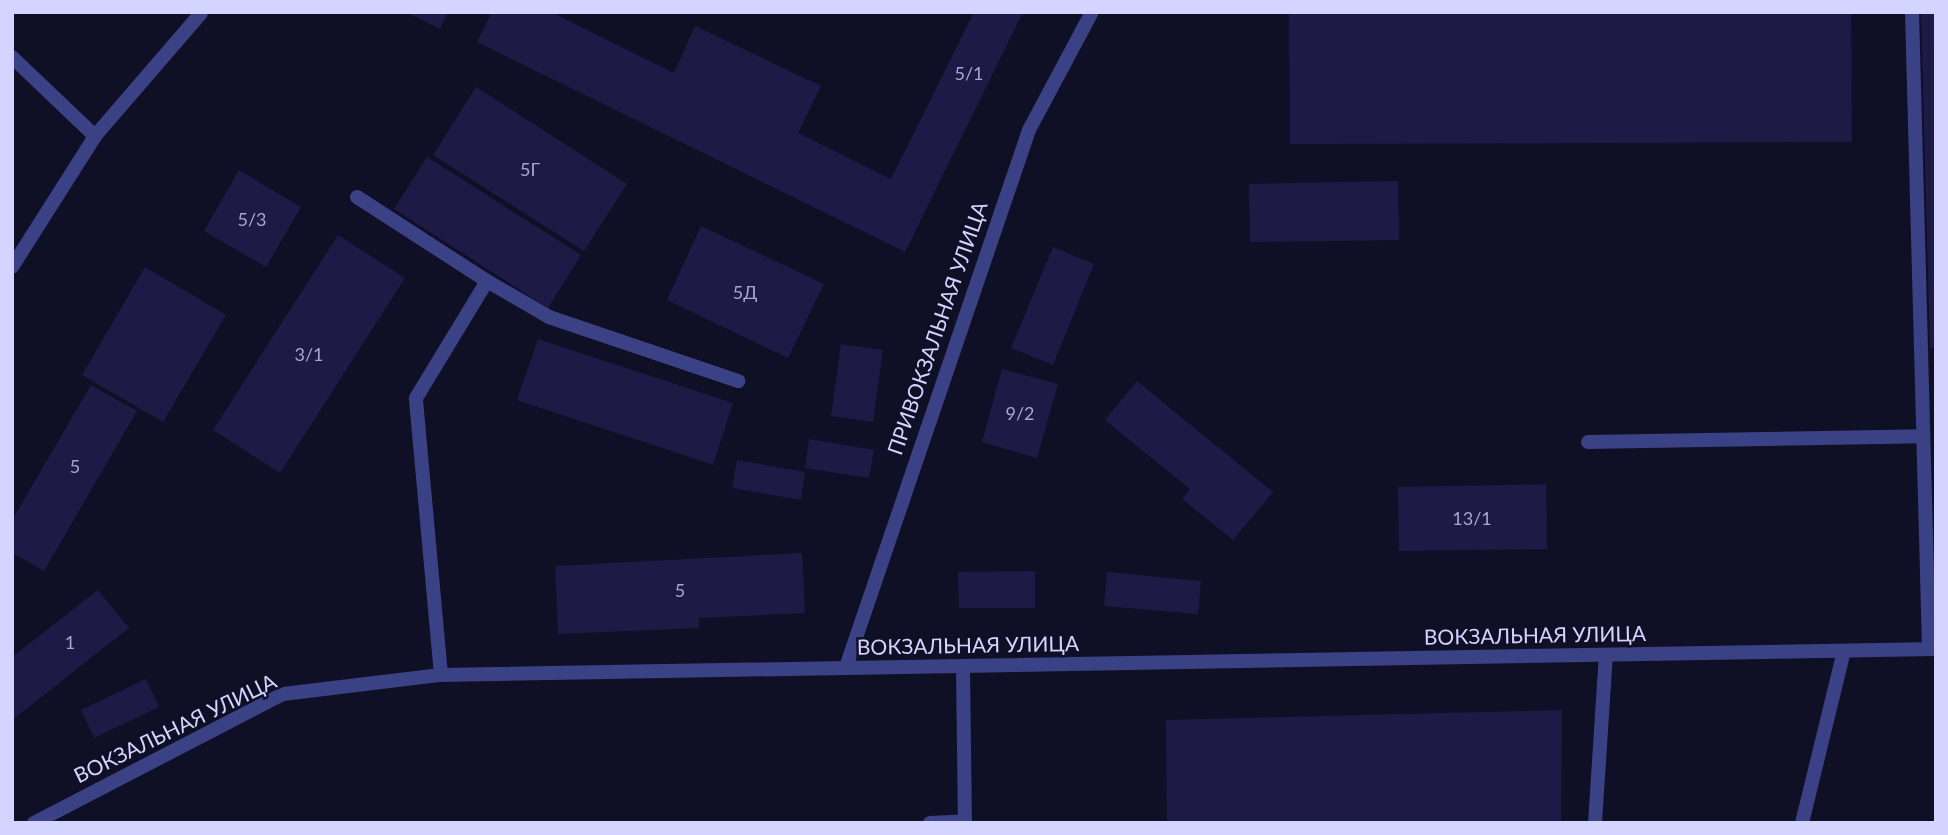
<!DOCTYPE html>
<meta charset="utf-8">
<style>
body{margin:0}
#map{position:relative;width:1948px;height:835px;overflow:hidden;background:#0f0f25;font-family:Lato,sans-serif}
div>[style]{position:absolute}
.building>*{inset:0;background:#1d1b46}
.lane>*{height:14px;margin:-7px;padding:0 7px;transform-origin:7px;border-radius:7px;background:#3a4184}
.street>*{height:14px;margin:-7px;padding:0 7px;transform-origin:7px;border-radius:7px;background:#3a4184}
span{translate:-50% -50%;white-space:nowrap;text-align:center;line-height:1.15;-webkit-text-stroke:5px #0f0f25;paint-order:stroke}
.number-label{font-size:18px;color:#a6a6d1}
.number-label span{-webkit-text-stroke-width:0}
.street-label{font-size:21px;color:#d3d4ff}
.frame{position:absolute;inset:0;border:14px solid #d3d4ff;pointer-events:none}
</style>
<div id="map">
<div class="building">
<i style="clip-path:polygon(406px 12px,448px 12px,440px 29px)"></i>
<i style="clip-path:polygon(492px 12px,551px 12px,674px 73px,695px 26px,821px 86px,798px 133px,891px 179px,974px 12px,1023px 12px,905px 252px,477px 42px)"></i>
<i style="clip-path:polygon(1289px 12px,1851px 12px,1852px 142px,1290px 144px)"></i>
<i style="clip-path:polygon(1921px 12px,1936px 12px,1936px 348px,1930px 348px)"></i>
<i style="clip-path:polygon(476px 87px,627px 184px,584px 251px,433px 155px)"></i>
<i style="clip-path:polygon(427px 157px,581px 255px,548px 308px,394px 209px)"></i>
<i style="clip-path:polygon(239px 170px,301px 207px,266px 267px,204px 231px)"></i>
<i style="clip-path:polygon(1398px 181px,1399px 240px,1250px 242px,1249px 184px)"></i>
<i style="clip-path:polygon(701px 226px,824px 284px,788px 358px,667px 300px)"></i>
<i style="clip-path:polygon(338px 235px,405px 278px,280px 473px,213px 430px)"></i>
<i style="clip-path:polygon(1053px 247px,1094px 264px,1053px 365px,1011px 348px)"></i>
<i style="clip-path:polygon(145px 267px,226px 315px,163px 422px,82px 375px)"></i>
<i style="clip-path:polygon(538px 339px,733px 403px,713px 465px,517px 400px)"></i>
<i style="clip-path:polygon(841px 344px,883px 350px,873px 422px,831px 416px)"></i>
<i style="clip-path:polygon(1002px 369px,1058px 384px,1037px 458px,982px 442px)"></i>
<i style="clip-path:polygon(1137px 381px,1273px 492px,1233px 540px,1182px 499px,1190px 489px,1105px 420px)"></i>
<i style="clip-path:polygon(91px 385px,137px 411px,44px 571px,12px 553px,12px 520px)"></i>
<i style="clip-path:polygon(809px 439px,874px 450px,869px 478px,805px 468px)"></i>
<i style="clip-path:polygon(737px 460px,805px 472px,801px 500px,732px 488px)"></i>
<i style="clip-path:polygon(1546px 484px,1547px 549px,1399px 551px,1398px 487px)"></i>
<i style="clip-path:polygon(802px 553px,805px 613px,699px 618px,699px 628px,558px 634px,555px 566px)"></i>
<i style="clip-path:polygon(1035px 571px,1035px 608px,959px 608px,958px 572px)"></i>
<i style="clip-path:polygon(1107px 572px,1201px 581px,1198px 614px,1104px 606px)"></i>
<i style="clip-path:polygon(98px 590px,129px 628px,12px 720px,12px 657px)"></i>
<i style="clip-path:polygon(146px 679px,159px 707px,94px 738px,81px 710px)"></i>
<i style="clip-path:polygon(1562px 710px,1561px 823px,1167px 823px,1166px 720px)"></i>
</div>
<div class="lane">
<i style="left:1912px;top:12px;width:637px;rotate:88.47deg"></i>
<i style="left:12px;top:57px;width:115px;rotate:43.6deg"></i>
<i style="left:357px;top:197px;width:155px;rotate:32.9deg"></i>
<i style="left:1588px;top:442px;width:335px;rotate:-1deg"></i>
<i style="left:963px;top:666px;width:157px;rotate:89.3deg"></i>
<i style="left:441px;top:675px;width:278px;rotate:-95.2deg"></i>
<i style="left:416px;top:398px;width:137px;rotate:-58.7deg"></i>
<i style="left:487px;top:281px;width:72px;rotate:30.1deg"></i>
<i style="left:549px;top:317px;width:200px;rotate:18.7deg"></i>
<i style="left:930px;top:823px;width:35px;rotate:-3deg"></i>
<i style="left:1595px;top:823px;width:168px;rotate:-86.3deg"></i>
<i style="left:1802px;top:823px;width:177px;rotate:-76.3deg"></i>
</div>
<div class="street">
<i style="left:12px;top:267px;width:155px;rotate:-57.6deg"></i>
<i style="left:95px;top:136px;width:162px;rotate:-49.2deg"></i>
<i style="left:846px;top:667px;width:567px;rotate:-71.18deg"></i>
<i style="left:1029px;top:130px;width:134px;rotate:-61.9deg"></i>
<i style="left:34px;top:823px;width:280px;rotate:-27.4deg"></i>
<i style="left:283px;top:694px;width:159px;rotate:-6.9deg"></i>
<i style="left:441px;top:675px;width:1495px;rotate:-1deg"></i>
</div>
<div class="number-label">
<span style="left:969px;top:73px">5/1</span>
<span style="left:530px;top:169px">5Г</span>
<span style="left:252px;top:219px">5/3</span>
<span style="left:745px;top:292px">5Д</span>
<span style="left:309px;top:354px">3/1</span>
<span style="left:1020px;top:413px">9/2</span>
<span style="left:75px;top:466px">5</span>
<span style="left:1472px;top:518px">13/1</span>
<span style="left:680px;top:590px">5</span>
<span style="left:70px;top:642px">1</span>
</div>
<div class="street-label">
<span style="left:937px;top:328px;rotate:-71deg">ПРИВОКЗАЛЬНАЯ УЛИЦА</span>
<span style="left:1535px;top:635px;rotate:-1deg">ВОКЗАЛЬНАЯ УЛИЦА</span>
<span style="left:968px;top:645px;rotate:-1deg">ВОКЗАЛЬНАЯ УЛИЦА</span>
<span style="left:175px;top:728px;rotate:-26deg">ВОКЗАЛЬНАЯ УЛИЦА</span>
</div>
<div class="frame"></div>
</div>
